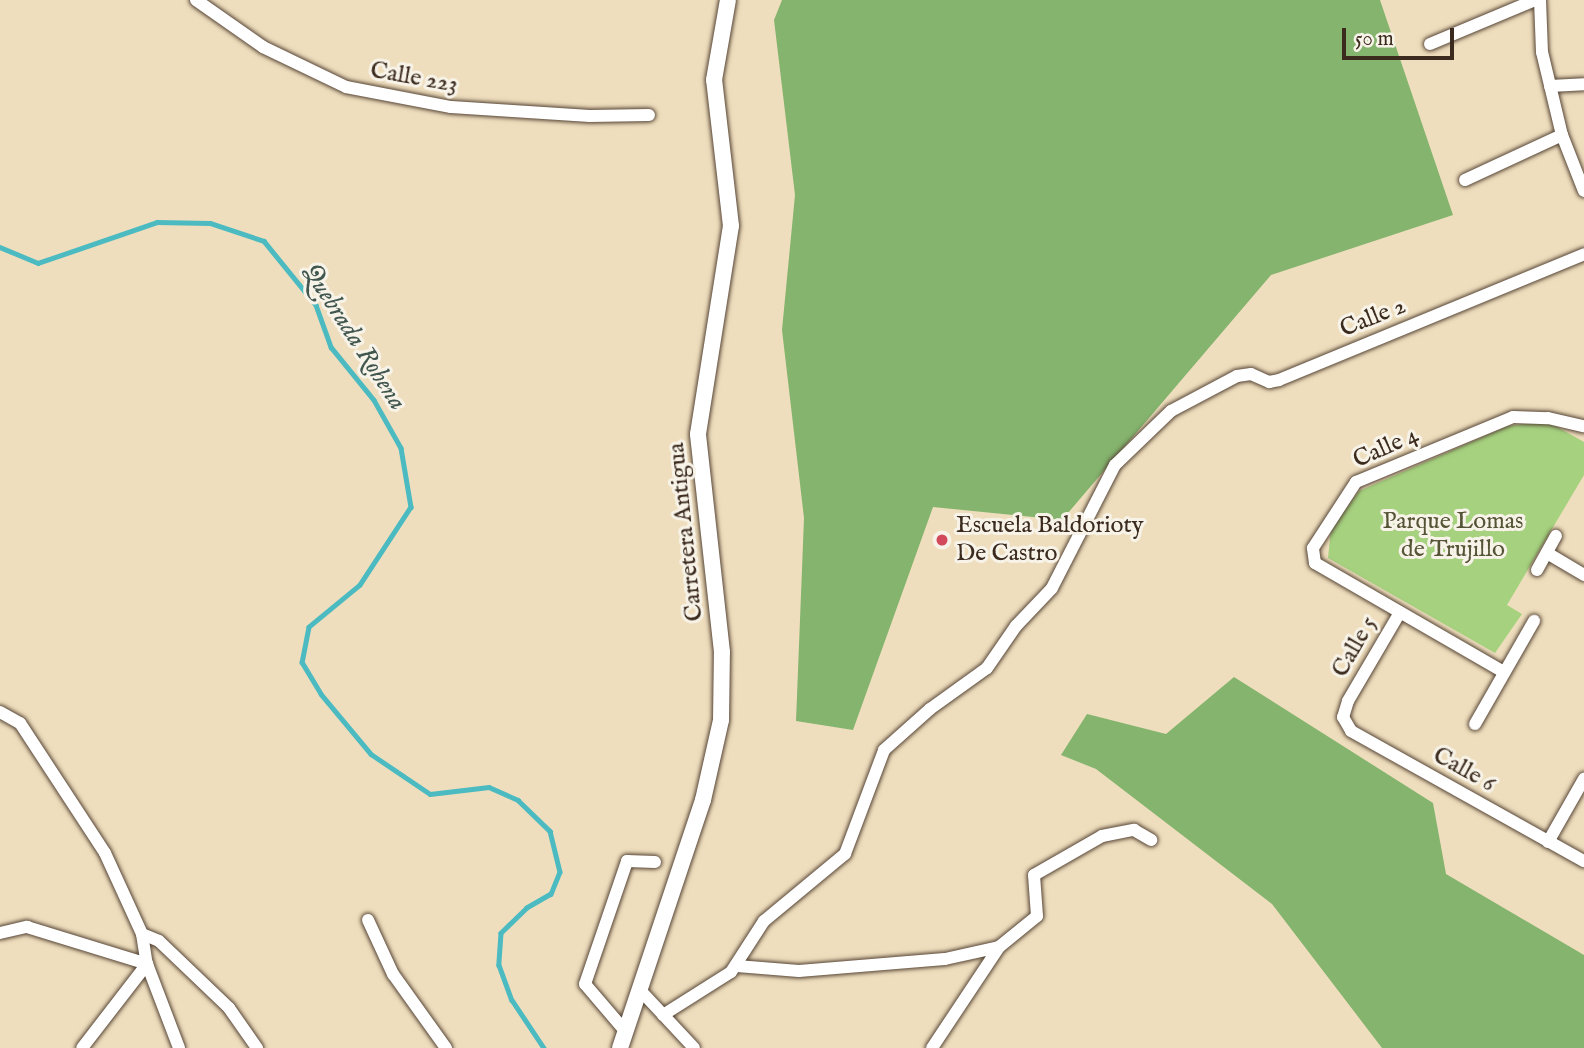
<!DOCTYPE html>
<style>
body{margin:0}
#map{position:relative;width:1584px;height:1048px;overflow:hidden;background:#efdebd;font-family:"IM FELL English",serif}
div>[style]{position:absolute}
.green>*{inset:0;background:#a6d27f}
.forest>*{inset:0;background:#84b46e}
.stream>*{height:4.5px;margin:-2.25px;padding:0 2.25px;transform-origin:2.25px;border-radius:2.25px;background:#4cbbc1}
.roads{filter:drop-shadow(0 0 2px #564536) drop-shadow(0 0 2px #564536)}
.minor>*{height:12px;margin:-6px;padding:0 6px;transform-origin:6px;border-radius:6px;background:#fff}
.tertiary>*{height:16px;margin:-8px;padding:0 8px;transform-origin:8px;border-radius:8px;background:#fff}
.dots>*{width:19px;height:19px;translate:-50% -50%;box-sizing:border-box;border:4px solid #f7f3e8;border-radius:50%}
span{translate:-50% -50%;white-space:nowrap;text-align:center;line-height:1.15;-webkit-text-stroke:6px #f7f3e8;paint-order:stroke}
.street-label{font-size:24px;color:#3b2a1e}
.park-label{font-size:24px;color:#565436}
.poi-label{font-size:24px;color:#3b2a1e}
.left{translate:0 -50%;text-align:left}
.water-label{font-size:26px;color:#40564f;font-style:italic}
.scale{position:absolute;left:1342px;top:28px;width:112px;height:32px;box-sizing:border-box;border:4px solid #3b2a1e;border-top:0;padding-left:9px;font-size:21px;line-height:24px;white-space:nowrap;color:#3b2a1e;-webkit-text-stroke:5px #f7f3e8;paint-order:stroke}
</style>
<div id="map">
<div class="green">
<i style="clip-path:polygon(1532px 423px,1552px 424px,1584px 442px,1584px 475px,1507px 605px,1522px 614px,1495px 653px,1328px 558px,1331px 529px,1359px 491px,1508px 426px)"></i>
</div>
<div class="forest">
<i style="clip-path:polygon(782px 0,1380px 0,1453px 215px,1271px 275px,1062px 520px,933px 507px,853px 730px,796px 721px,804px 518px,782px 330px,795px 195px,774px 20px)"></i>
<i style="clip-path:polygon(1234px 677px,1433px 803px,1446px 874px,1584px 955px,1584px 1048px,1382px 1048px,1272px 904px,1096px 769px,1061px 755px,1087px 714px,1166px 734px)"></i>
</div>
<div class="stream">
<i style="left:0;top:247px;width:41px;rotate:22.8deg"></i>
<i style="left:38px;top:263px;width:126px;rotate:-19deg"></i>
<i style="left:157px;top:222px;width:53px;rotate:1.1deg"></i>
<i style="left:210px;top:223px;width:57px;rotate:18.4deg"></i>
<i style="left:264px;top:241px;width:82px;rotate:50.9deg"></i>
<i style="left:316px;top:305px;width:45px;rotate:70.3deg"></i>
<i style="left:331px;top:347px;width:68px;rotate:50.9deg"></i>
<i style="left:374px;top:400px;width:55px;rotate:60.6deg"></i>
<i style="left:401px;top:448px;width:60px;rotate:80.4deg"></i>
<i style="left:411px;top:507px;width:93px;rotate:123.2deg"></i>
<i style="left:360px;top:585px;width:66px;rotate:140.5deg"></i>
<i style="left:309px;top:627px;width:36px;rotate:101deg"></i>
<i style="left:302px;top:662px;width:37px;rotate:59deg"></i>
<i style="left:321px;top:694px;width:78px;rotate:50.2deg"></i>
<i style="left:371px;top:754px;width:71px;rotate:34.1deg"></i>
<i style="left:430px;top:794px;width:59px;rotate:-6.8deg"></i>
<i style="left:489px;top:787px;width:32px;rotate:24deg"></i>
<i style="left:518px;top:800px;width:45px;rotate:44.1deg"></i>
<i style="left:550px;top:831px;width:42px;rotate:76.3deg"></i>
<i style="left:560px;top:872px;width:24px;rotate:112deg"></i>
<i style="left:551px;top:894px;width:28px;rotate:150deg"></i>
<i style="left:527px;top:908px;width:36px;rotate:136deg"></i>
<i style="left:501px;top:933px;width:32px;rotate:94deg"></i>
<i style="left:499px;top:965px;width:37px;rotate:70deg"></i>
<i style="left:512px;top:1000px;width:58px;rotate:56.3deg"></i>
</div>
<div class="roads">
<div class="minor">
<i style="left:196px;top:0;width:82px;rotate:35deg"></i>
<i style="left:263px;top:47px;width:92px;rotate:25.7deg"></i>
<i style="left:346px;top:87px;width:107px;rotate:10.8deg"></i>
<i style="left:451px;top:107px;width:139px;rotate:3.7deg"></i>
<i style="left:590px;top:116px;width:59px;rotate:-1deg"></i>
<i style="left:1540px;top:0;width:52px;rotate:87.8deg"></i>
<i style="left:1542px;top:52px;width:85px;rotate:76.5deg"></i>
<i style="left:1562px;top:135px;width:60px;rotate:68.6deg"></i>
<i style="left:1430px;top:44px;width:114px;rotate:-22.7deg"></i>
<i style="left:1550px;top:86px;width:34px;rotate:-3deg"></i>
<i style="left:1465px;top:180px;width:107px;rotate:-24.9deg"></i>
<i style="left:1547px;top:553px;width:43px;rotate:30.7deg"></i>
<i style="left:1537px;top:570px;width:39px;rotate:-61deg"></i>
<i style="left:1399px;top:614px;width:101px;rotate:120.4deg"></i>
<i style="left:1348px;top:701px;width:17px;rotate:107deg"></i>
<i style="left:1343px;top:717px;width:16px;rotate:60deg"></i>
<i style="left:1351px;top:731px;width:267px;rotate:29.2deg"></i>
<i style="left:1502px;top:671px;width:216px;rotate:-150deg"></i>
<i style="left:1315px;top:563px;width:15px;rotate:-98deg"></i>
<i style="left:1313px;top:548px;width:79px;rotate:-56.9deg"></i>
<i style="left:1356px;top:482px;width:170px;rotate:-22.5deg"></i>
<i style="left:1513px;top:417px;width:35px;rotate:2deg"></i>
<i style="left:1548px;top:418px;width:37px;rotate:13deg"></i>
<i style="left:0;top:712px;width:23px;rotate:29deg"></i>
<i style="left:20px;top:723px;width:155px;rotate:56.8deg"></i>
<i style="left:105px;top:853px;width:89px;rotate:65.4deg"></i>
<i style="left:142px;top:934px;width:30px;rotate:81deg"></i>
<i style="left:147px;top:964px;width:90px;rotate:69.1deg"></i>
<i style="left:1475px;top:724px;width:119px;rotate:-60.2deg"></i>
<i style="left:1548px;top:842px;width:73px;rotate:-60.3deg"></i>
<i style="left:368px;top:920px;width:60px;rotate:65.2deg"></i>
<i style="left:393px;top:974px;width:91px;rotate:54.4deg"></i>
<i style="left:0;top:933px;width:28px;rotate:-13deg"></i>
<i style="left:27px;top:927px;width:126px;rotate:17.1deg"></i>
<i style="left:147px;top:964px;width:106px;rotate:127.7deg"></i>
<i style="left:142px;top:934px;width:18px;rotate:22deg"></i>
<i style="left:159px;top:941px;width:97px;rotate:43.7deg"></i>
<i style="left:229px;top:1008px;width:49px;rotate:55deg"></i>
<i style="left:737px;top:966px;width:62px;rotate:4.6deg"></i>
<i style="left:799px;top:971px;width:146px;rotate:-4.7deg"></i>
<i style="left:945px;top:959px;width:55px;rotate:-12.5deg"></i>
<i style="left:999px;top:947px;width:49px;rotate:-39.2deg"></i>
<i style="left:1037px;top:916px;width:41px;rotate:-94.2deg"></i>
<i style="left:1034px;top:875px;width:78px;rotate:-29.8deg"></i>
<i style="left:1102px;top:836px;width:33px;rotate:-11deg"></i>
<i style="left:1134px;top:830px;width:20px;rotate:30deg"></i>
<i style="left:640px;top:990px;width:79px;rotate:47deg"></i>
<i style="left:663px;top:1015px;width:80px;rotate:-32.3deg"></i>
<i style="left:731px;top:972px;width:61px;rotate:-57.1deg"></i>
<i style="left:764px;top:921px;width:105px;rotate:-39.6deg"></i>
<i style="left:845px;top:854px;width:111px;rotate:-69.4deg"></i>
<i style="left:884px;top:750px;width:62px;rotate:-41.7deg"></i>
<i style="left:930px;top:709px;width:70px;rotate:-35.7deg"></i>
<i style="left:987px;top:668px;width:51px;rotate:-55.4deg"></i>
<i style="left:1016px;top:626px;width:52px;rotate:-46.5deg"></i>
<i style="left:1052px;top:588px;width:138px;rotate:-62.9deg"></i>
<i style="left:1115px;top:465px;width:78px;rotate:-44deg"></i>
<i style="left:1171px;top:411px;width:75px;rotate:-27.9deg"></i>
<i style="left:1237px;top:376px;width:14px;rotate:-8deg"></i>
<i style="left:1251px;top:374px;width:20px;rotate:24deg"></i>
<i style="left:1269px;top:382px;width:10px;rotate:-11deg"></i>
<i style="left:1279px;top:380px;width:330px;rotate:-22.4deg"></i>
<i style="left:626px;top:1032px;width:63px;rotate:-130.5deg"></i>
<i style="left:585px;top:984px;width:130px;rotate:-71.1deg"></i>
<i style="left:627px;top:861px;width:28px;rotate:2deg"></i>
<i style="left:932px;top:1048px;width:121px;rotate:-56.4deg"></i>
</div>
<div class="tertiary">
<i style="left:620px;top:1048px;width:262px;rotate:-71.5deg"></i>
<i style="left:703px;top:800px;width:82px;rotate:-77.3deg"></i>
<i style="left:721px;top:720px;width:68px;rotate:-89.2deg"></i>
<i style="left:722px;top:652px;width:219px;rotate:-96.3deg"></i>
<i style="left:698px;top:434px;width:211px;rotate:-81deg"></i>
<i style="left:731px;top:226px;width:147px;rotate:-96.6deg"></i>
<i style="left:714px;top:80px;width:81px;rotate:-80.1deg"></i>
</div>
</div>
<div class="dots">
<i style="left:942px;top:540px;background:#d1495b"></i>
</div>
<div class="street-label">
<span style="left:414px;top:78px;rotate:10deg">Calle 223</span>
<span style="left:1373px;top:318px;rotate:-22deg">Calle 2</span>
<span style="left:1386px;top:448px;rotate:-24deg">Calle 4</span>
<span style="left:686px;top:532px;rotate:-96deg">Carretera Antigua</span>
<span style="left:1355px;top:647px;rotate:-60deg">Calle 5</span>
<span style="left:1464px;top:770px;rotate:29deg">Calle 6</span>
</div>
<div class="park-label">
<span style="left:1453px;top:536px">Parque Lomas<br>de Trujillo</span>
</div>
<div class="poi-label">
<span class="left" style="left:956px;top:540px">Escuela Baldorioty<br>De Castro</span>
</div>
<div class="water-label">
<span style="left:354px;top:337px;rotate:57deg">Quebrada Rohena</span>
</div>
<div class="scale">50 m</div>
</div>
